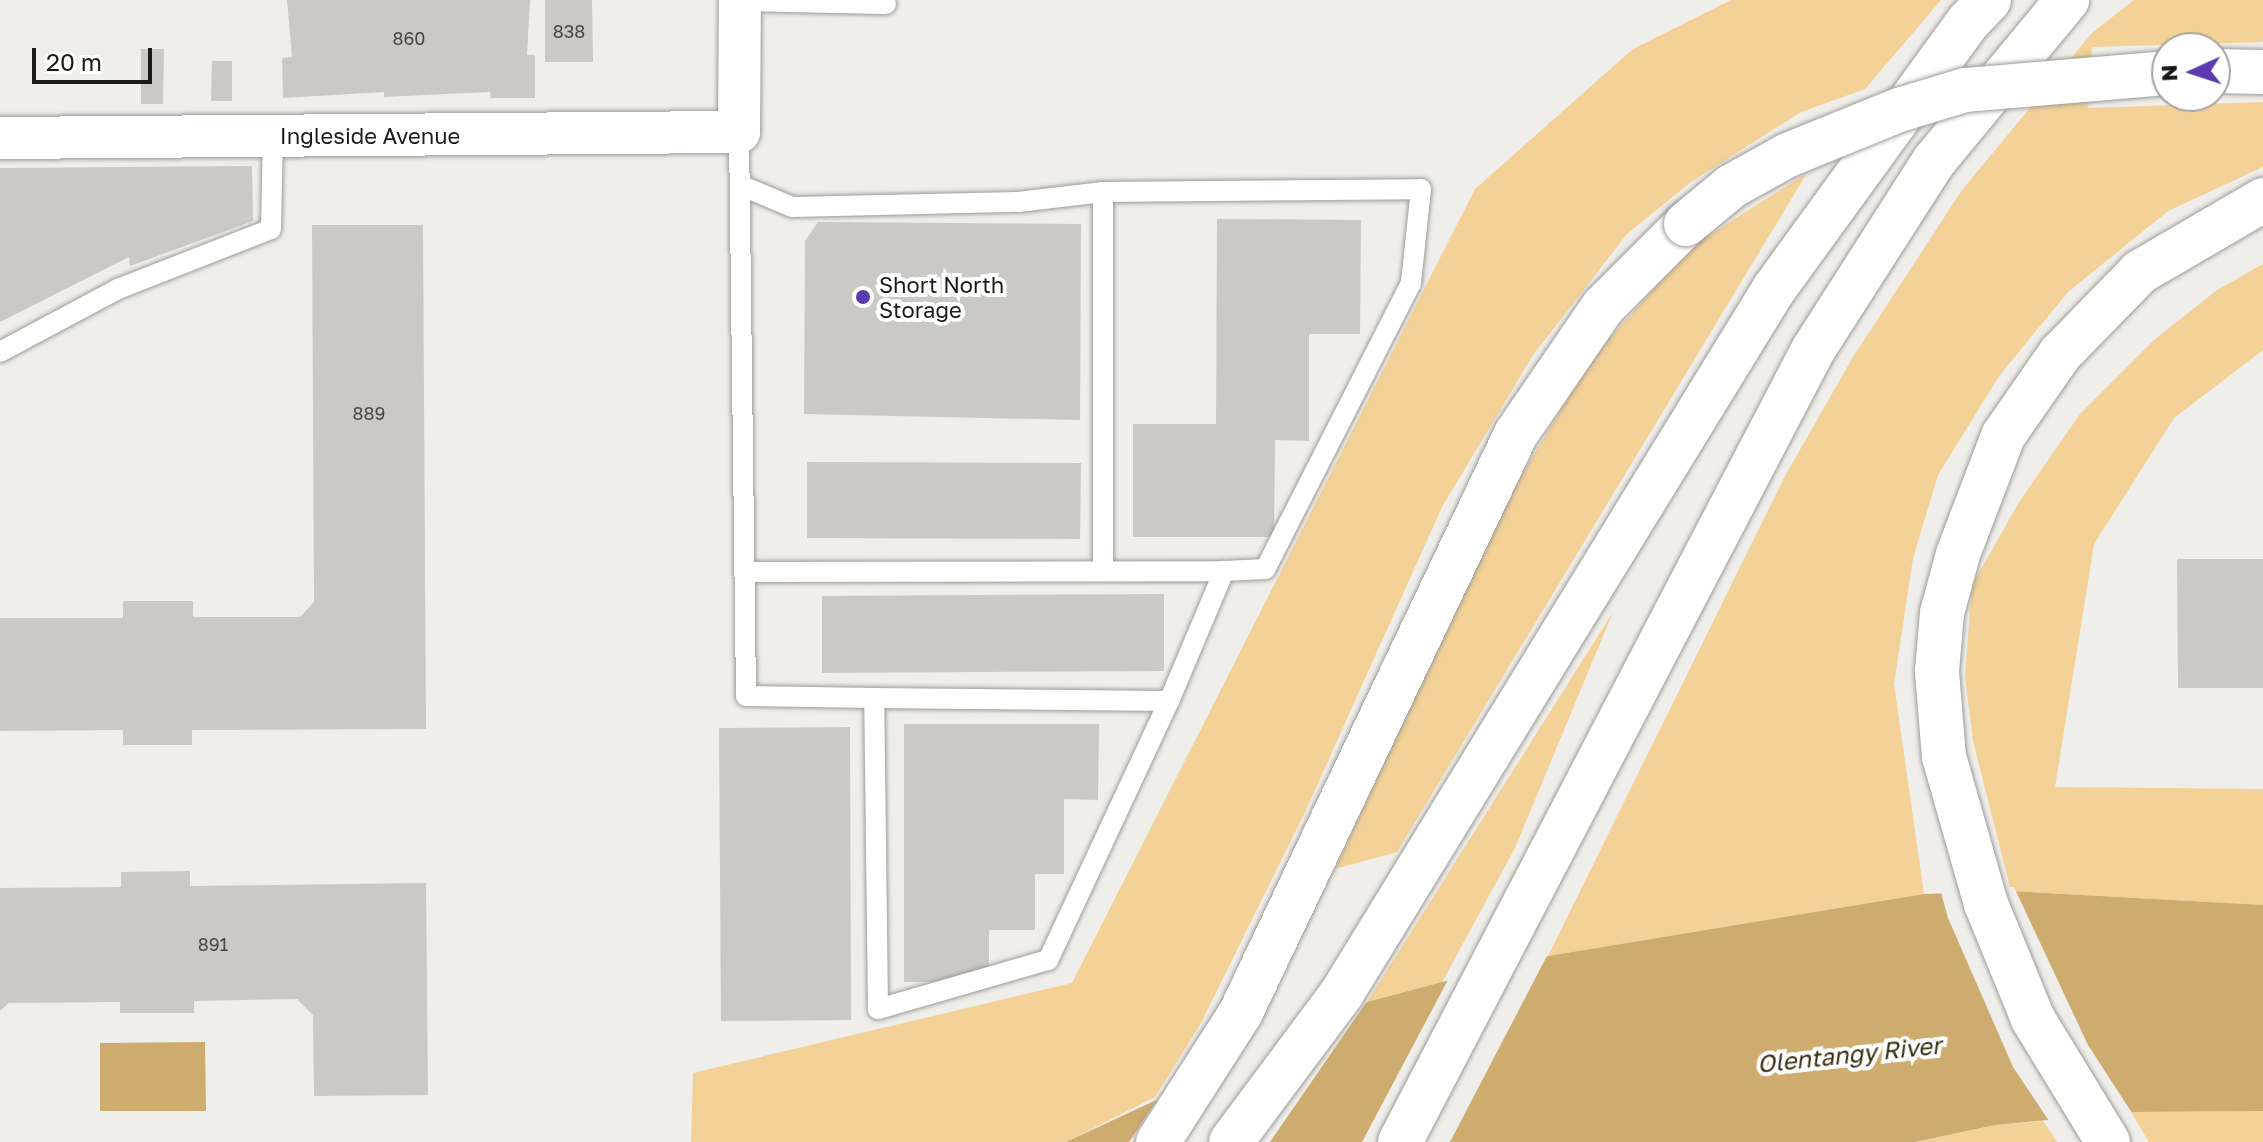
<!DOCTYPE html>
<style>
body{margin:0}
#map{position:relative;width:2263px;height:1142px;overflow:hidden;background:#f0eeea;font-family:"Golos Text",sans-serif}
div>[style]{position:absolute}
.green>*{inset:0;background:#f3d197}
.water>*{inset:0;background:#ceab6e}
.pier>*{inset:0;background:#f0eeea}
.building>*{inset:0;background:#cbc9c5}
.roads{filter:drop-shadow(0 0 2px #9d9b97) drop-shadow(0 0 2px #9d9b97)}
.lane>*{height:20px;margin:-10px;padding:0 10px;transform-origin:10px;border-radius:10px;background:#fff}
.street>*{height:42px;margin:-21px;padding:0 21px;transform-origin:21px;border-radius:21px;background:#fff}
.highway>*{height:44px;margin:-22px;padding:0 22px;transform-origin:22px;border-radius:22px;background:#fff}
.bridges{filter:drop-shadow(0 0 2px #9d9b97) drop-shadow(0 0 2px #9d9b97)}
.highway-bridge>*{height:44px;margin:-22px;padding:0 22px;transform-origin:22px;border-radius:22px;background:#fff}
.dots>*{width:22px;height:22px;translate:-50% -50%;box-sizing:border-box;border:4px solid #fff;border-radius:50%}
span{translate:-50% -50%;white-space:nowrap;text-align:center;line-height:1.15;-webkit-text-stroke:8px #fff;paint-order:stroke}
.number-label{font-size:18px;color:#474644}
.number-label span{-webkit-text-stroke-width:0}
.street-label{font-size:22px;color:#1b1a19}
.poi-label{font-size:22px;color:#1b1a19}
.left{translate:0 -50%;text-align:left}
.water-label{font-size:24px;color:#3c2d11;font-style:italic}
.north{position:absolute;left:2151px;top:32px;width:80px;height:80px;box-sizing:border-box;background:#fff;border:2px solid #a4a3a3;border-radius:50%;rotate:267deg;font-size:22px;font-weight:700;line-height:32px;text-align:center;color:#1b1a19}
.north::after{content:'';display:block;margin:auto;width:28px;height:36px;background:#5b3ab2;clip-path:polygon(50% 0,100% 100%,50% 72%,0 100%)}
.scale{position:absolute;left:32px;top:48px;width:120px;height:36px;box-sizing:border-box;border:4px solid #1b1a19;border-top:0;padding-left:10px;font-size:24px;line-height:28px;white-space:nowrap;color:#1b1a19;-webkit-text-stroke:6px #fff;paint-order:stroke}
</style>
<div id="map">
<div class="green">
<i style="clip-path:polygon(1731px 0,1941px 0,1865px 89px,1801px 112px,1691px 182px,1627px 234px,1533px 355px,1442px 507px,1306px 810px,1201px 1023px,1155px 1097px,1066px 1142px,691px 1142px,693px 1073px,1072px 983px,1475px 189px,1633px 49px)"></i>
<i style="clip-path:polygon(2134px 0,2263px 0,2263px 42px,2092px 47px,2088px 108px,2263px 102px,2263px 167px,2168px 211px,2068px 292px,1999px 376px,1938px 475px,1913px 558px,1894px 684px,1924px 894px,1548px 956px,1785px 476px,1853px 357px,1962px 190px,2092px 33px)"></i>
<i style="clip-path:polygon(1807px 173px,1397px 852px,1335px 869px,1506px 501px,1592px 358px,1692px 246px)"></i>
<i style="clip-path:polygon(2263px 264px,2263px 350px,2174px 418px,2094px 544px,2055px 787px,2263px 789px,2263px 905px,2011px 891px,1973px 741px,1965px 677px,1972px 585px,2019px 502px,2080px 414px,2154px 340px,2217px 290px)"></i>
<i style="clip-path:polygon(1613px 612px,1515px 848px,1442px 982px,1367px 1002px)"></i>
<i style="clip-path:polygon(2263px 1111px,2263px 1142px,2149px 1142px,2131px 1112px)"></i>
<i style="clip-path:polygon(2043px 1121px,2057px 1142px,1915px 1142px,1995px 1125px)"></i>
</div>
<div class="water">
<i style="clip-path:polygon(2011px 891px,2263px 905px,2263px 1111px,2131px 1112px,1995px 1125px,1915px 1142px,1066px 1142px,1367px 1002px,1442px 982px,1548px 956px,1924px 894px)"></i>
<i style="clip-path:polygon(205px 1042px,206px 1111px,100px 1111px,100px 1043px)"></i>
</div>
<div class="pier">
<i style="clip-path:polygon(2014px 887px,2088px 1045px,2134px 1116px,2051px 1124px,2013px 1067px,1948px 918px,1940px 889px)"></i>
<i style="clip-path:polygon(1549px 952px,1450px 1142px,1362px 1142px,1450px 976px)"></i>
<i style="clip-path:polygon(1370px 997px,1270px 1142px,1129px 1142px,1165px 1088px)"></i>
</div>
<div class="building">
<i style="clip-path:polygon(287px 0,530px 0,527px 55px,535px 55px,535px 98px,491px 98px,490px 92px,384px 97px,384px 92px,283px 98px,282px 58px,292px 57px)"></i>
<i style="clip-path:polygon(545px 0,592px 0,593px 62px,545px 62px)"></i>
<i style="clip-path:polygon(141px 49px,164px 49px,163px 104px,141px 104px)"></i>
<i style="clip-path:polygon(212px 61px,232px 61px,232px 101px,211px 101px)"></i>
<i style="clip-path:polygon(252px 166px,253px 221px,130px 266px,129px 257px,0 322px,0 168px)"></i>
<i style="clip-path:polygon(1217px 219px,1361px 220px,1360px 334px,1309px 334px,1309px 441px,1275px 440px,1274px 537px,1133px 537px,1133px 424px,1216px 424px)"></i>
<i style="clip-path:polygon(818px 222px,1081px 224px,1080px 420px,804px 414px,805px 241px)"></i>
<i style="clip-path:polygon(312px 225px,423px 225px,426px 729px,192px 730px,192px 745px,123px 745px,123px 730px,0 731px,0 618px,123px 618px,123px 601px,193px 601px,193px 617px,300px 617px,314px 602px)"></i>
<i style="clip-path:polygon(807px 462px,1081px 463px,1080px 539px,807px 538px)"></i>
<i style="clip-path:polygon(2177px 559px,2263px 559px,2263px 688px,2178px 688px)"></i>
<i style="clip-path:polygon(1164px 594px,1164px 671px,822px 673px,822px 596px)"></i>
<i style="clip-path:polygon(904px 724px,1099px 724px,1098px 800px,1064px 799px,1064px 874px,1035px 874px,1035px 930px,989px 930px,989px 973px,961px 973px,961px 982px,904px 982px)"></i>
<i style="clip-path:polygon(850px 727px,851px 1020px,721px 1021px,719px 728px)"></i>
<i style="clip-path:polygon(190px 871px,190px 886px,426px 883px,428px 1095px,314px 1096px,313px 1015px,297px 999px,194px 1001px,194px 1013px,120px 1013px,120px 1002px,9px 1003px,0 1011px,0 888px,121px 887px,121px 872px)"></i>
</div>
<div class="roads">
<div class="lane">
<i style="left:740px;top:1px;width:146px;rotate:1.2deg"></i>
<i style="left:739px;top:132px;width:564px;rotate:89.29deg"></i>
<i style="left:746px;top:696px;width:128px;rotate:0.9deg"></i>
<i style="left:874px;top:698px;width:295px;rotate:0.6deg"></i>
<i style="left:1169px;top:701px;width:286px;rotate:115deg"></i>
<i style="left:1048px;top:960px;width:177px;rotate:163.9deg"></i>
<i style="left:878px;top:1009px;width:311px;rotate:-90.7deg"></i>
<i style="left:740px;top:185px;width:56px;rotate:22.9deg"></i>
<i style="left:792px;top:207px;width:226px;rotate:-1.3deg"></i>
<i style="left:1018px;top:202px;width:86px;rotate:-6.7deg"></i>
<i style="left:1103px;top:192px;width:318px;rotate:-0.5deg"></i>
<i style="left:1421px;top:189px;width:95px;rotate:96.1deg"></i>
<i style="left:1411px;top:283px;width:321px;rotate:117deg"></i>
<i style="left:1265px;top:569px;width:41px;rotate:177.2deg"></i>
<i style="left:1103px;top:192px;width:379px;rotate:90deg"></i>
<i style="left:0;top:352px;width:134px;rotate:-28.1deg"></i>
<i style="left:118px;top:289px;width:164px;rotate:-21.4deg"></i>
<i style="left:271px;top:229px;width:92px;rotate:-88.8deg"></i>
<i style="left:744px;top:572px;width:480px;rotate:-0.1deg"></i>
<i style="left:1224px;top:571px;width:141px;rotate:112.9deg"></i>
</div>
<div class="street">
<i style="left:0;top:138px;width:739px;rotate:-0.47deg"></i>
<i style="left:739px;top:132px;width:132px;rotate:-89.6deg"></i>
</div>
<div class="highway">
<i style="left:2215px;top:71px;width:48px;rotate:1.2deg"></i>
<i style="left:1158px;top:1142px;width:154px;rotate:-57.4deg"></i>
<i style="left:1241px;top:1012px;width:640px;rotate:-64.56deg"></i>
<i style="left:1516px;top:434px;width:154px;rotate:-55.6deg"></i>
<i style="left:1603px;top:307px;width:117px;rotate:-45deg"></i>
<i style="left:1231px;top:1142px;width:186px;rotate:-53.3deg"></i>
<i style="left:1342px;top:993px;width:826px;rotate:-58.47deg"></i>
<i style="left:1774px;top:289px;width:330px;rotate:-54deg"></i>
<i style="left:1968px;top:22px;width:30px;rotate:-46deg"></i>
<i style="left:1400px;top:1142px;width:893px;rotate:-62.46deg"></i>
<i style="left:1813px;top:350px;width:224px;rotate:-57.4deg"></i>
<i style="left:1934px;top:161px;width:209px;rotate:-50.4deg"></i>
<i style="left:2108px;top:1142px;width:144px;rotate:-121.4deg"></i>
<i style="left:2033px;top:1019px;width:124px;rotate:-112.2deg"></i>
<i style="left:1986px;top:904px;width:153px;rotate:-105.9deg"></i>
<i style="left:1944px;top:757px;width:86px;rotate:-94.7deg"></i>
<i style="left:1937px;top:671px;width:58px;rotate:-85.1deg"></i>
<i style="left:1942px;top:613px;width:61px;rotate:-74.8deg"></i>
<i style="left:1958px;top:554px;width:126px;rotate:-69.1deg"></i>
<i style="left:2003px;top:436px;width:100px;rotate:-55.2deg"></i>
<i style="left:2060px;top:354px;width:115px;rotate:-45.7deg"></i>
<i style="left:2140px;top:272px;width:143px;rotate:-30.3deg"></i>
</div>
</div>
<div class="bridges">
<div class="highway-bridge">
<i style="left:1686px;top:224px;width:60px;rotate:-39.6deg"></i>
<i style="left:1732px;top:186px;width:64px;rotate:-29deg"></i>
<i style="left:1788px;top:155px;width:120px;rotate:-22.1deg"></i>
<i style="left:1899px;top:110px;width:69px;rotate:-16.9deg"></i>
<i style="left:1965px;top:90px;width:203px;rotate:-4.8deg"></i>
</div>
</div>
<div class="dots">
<i style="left:863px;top:297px;background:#5b3ab2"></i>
</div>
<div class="number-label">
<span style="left:569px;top:31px">838</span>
<span style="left:409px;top:38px">860</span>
<span style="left:369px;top:413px">889</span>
<span style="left:213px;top:944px">891</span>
</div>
<div class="street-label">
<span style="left:370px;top:136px">Ingleside Avenue</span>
</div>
<div class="poi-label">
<span class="left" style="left:879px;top:297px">Short North<br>Storage</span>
</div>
<div class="water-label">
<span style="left:1849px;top:1054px;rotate:-6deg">Olentangy River</span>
</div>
<div class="north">N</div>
<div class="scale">20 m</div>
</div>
